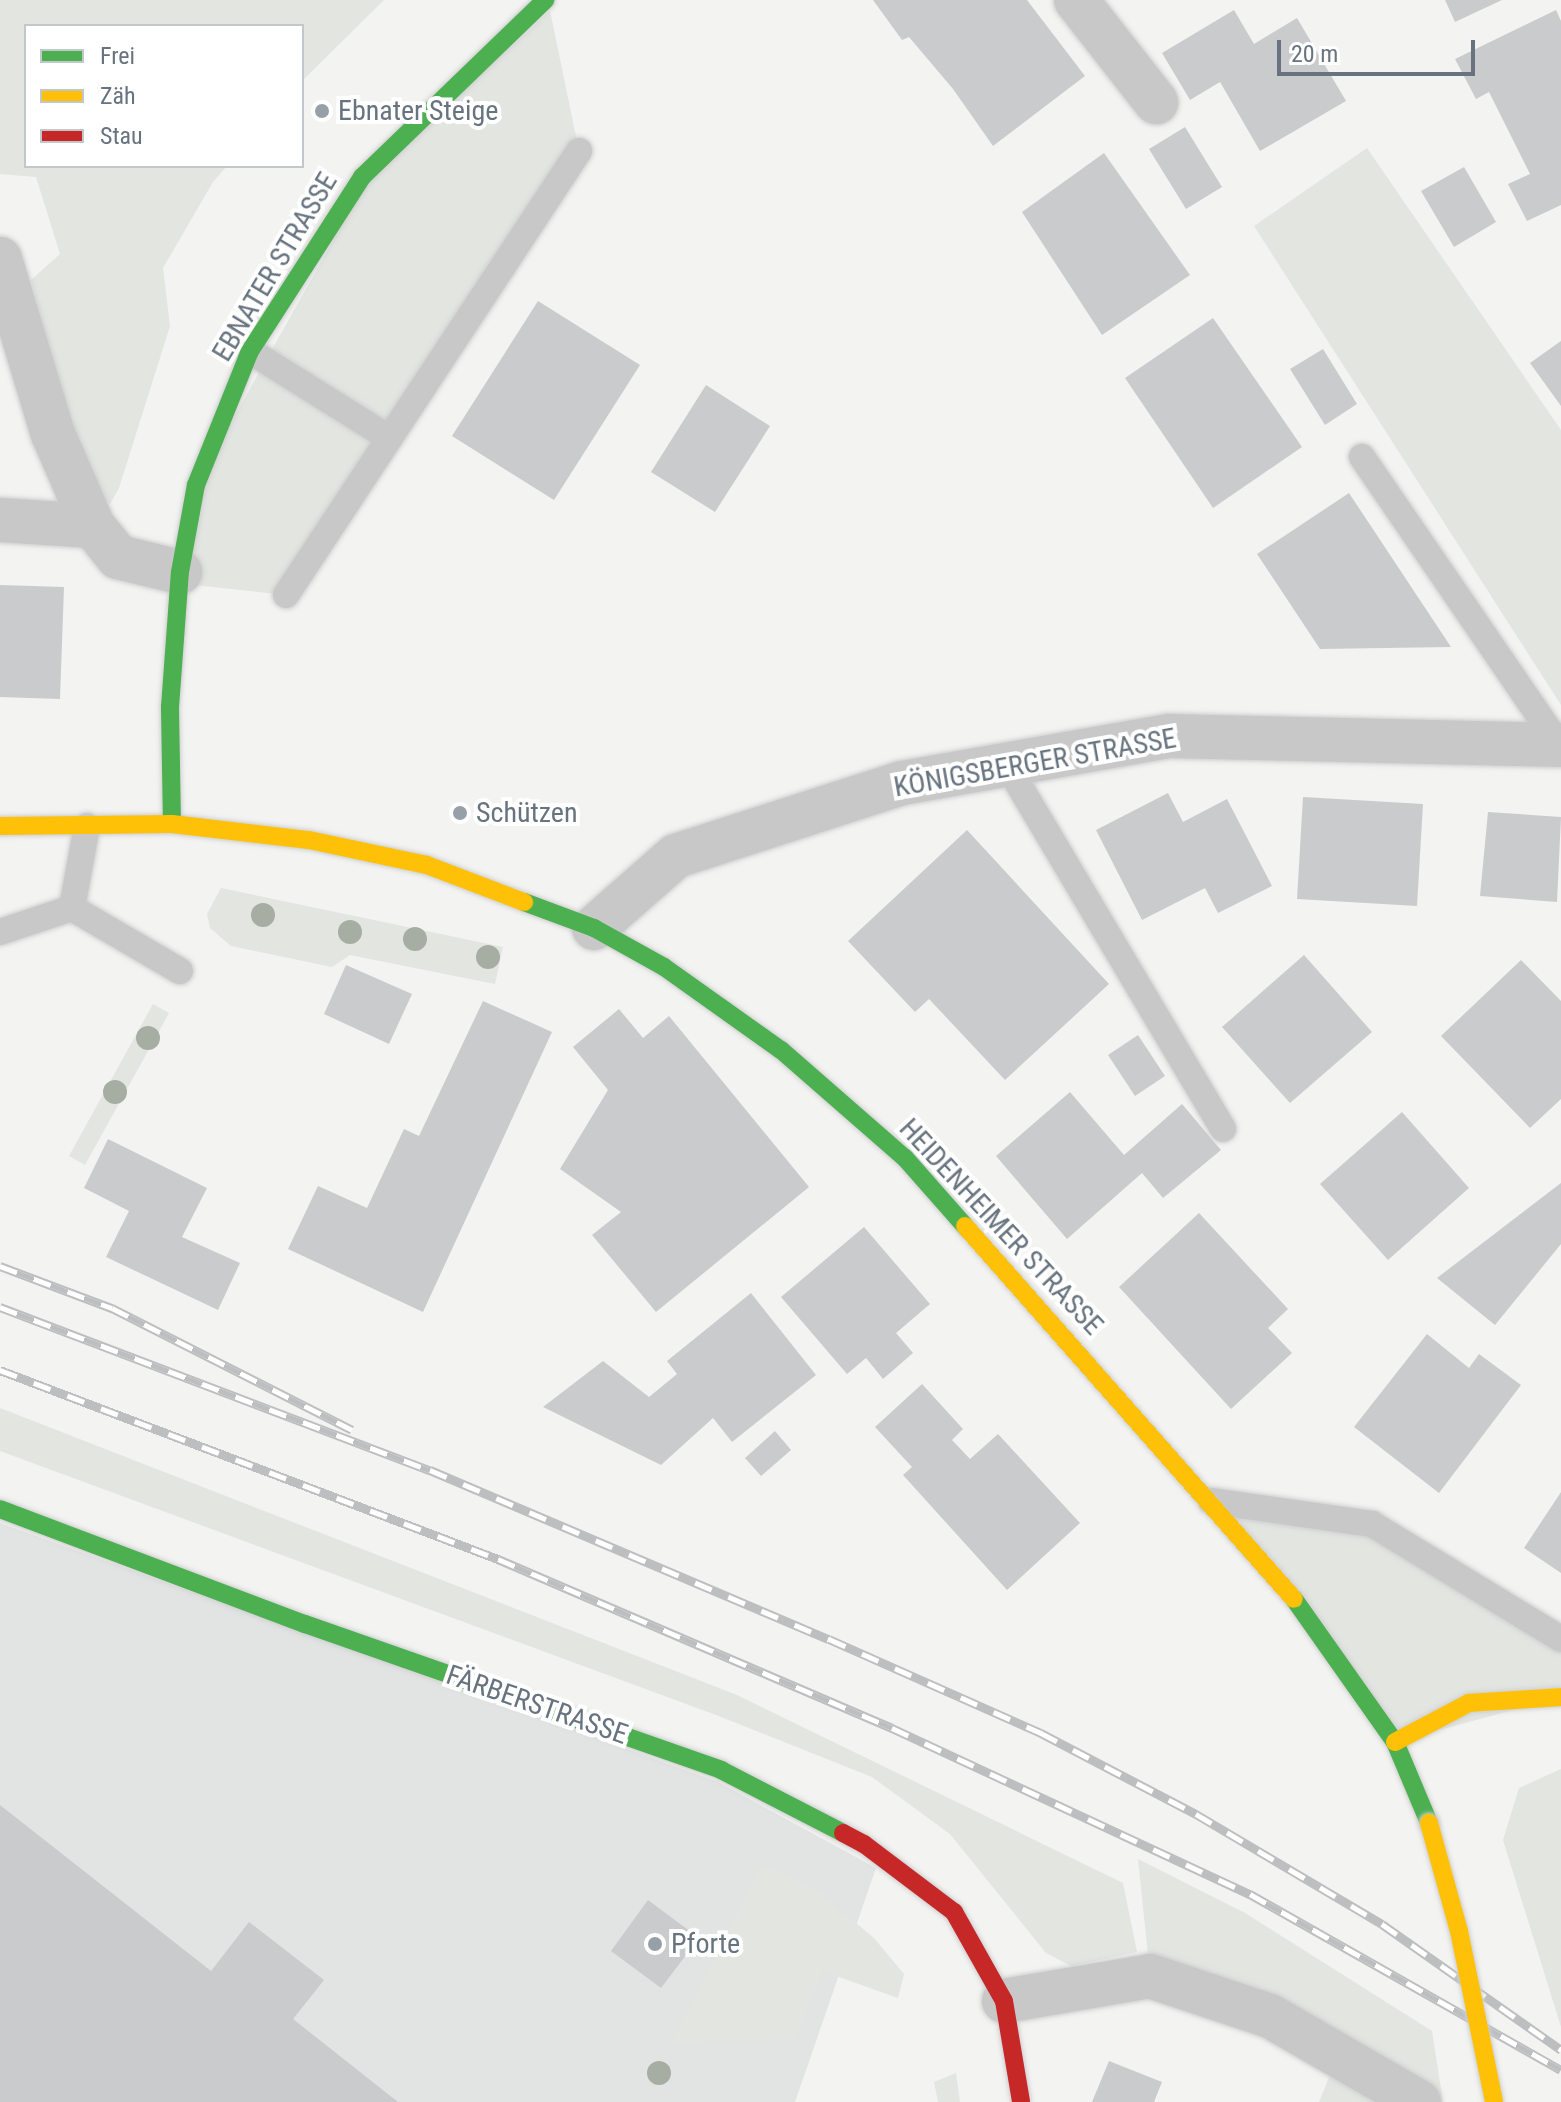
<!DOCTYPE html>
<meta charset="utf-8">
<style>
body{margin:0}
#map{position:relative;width:1561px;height:2102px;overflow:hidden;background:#f3f3f2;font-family:"Roboto Condensed",sans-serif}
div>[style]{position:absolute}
.built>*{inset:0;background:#e2e3e3}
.green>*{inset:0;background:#e2e5e0}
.building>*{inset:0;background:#cacbcc}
.roads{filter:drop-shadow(0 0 2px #cfcfd0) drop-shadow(0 0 2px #cfcfd0)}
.lane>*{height:26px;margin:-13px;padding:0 13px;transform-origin:13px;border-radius:13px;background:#c8c8c9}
.street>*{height:44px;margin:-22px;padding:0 22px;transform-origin:22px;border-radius:22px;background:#c8c8c9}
.fast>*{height:18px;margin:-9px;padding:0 9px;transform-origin:9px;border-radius:9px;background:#4caf50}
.slow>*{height:18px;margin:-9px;padding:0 9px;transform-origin:9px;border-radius:9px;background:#ffc107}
.jam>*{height:18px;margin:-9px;padding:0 9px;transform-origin:9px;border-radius:9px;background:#c62828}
.rail>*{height:9px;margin-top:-4.5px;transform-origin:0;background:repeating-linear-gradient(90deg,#fff 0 18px,#bdbec0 0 36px);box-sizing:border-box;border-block:2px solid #bdbec0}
.bridges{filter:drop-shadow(0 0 2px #cfcfd0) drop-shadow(0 0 2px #cfcfd0)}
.slow-bridge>*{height:18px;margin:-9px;padding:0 9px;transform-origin:9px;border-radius:9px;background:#ffc107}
.trees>*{width:24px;height:24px;margin:-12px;border-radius:50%;background:#a6aea4}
.dots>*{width:22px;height:22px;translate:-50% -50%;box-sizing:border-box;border:4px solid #fff;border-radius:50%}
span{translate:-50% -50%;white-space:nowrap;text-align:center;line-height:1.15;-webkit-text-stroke:8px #fff;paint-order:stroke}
.poi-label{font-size:28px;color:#67737e}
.left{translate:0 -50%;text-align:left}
.street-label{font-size:28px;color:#67737e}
.legend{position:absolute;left:24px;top:24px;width:280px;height:144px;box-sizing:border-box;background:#fff;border:2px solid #c2c7cb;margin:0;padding:10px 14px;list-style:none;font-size:24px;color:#67737e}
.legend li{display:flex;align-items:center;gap:16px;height:40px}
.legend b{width:40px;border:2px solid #c2c7cb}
.scale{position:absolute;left:1277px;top:40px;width:198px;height:36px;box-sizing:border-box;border:4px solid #67737e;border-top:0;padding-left:10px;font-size:24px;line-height:28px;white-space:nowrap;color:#67737e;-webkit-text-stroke:6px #fff;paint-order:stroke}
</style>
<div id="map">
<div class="built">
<i style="clip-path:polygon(0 1523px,718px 1782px,876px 1868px,795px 2102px,0 2102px)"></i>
</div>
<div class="green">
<i style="clip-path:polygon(0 0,384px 0,302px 81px,302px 26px,26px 26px,26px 166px,227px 166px,213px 182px,163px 268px,170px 326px,119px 488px,110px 504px,85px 482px,31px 280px,60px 254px,36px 177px,0 174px)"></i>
<i style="clip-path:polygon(550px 11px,579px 151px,286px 595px,168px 582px,196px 485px,366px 182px)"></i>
<i style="clip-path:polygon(1367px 148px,1561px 430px,1561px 705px,1254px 226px)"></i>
<i style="clip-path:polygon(221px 888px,503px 947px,495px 984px,350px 955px,332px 967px,231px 946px,210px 928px,207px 914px)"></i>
<i style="clip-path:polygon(153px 1004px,169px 1013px,85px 1165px,69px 1156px)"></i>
<i style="clip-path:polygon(0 1408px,737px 1695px,1123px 1883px,1137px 1952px,1071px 1966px,1046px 1953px,950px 1834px,872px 1777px,716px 1715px,0 1451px)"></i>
<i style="clip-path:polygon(1211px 1501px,1372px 1524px,1561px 1639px,1561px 1697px,1395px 1742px)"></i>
<i style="clip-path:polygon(1561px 1769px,1561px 2027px,1503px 1840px,1519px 1788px)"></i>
<i style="clip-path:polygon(1138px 1859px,1245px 1913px,1432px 2031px,1443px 2102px,1319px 2102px,1346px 2036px,1148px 1955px)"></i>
<i style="clip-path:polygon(763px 1865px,815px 1889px,874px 1938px,904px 1974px,898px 1998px,822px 1971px,796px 2039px,670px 2043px)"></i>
<i style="clip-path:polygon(956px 2073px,960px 2102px,938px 2102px,934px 2082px)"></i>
</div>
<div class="building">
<i style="clip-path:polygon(873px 0,1027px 0,1085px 76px,993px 146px,953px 89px,909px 37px,902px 40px)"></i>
<i style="clip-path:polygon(1445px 0,1502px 0,1455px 22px)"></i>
<i style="clip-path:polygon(1234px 10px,1254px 44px,1297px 18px,1346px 101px,1260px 151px,1220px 82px,1190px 100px,1162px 53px)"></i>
<i style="clip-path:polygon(1556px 10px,1561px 21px,1561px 205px,1527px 221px,1508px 184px,1530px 174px,1489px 92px,1476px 99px,1455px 59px)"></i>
<i style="clip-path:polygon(1185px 127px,1222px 187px,1186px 209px,1149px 149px)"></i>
<i style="clip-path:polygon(1104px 153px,1190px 275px,1102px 335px,1022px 212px)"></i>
<i style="clip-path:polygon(1464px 167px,1496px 222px,1454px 247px,1421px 191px)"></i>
<i style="clip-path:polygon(538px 301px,640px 365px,554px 500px,452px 436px)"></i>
<i style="clip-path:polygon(1213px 318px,1302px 447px,1213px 508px,1125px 378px)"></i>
<i style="clip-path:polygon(1561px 341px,1561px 406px,1530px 363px)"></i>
<i style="clip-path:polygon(1323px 349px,1357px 404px,1325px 425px,1290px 369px)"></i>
<i style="clip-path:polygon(706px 385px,770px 426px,715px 512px,651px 472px)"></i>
<i style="clip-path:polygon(1349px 493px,1451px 647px,1320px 649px,1257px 554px)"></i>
<i style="clip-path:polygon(0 585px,64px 587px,60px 699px,0 697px)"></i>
<i style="clip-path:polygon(1168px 793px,1183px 822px,1227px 799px,1272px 886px,1218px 913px,1205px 888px,1142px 920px,1096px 830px)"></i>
<i style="clip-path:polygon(1303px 797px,1423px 804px,1417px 906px,1297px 899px)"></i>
<i style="clip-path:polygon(1488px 812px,1561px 817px,1557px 902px,1480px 896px)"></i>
<i style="clip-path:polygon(967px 830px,1109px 984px,1005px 1080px,929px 999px,915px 1012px,848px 941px)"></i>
<i style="clip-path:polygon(1304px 955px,1372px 1032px,1290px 1103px,1222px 1027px)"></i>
<i style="clip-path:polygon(1521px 960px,1561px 1001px,1561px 1099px,1530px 1128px,1441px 1036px)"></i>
<i style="clip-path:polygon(346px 965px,412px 994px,389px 1044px,324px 1014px)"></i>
<i style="clip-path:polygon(483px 1001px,552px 1032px,423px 1312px,288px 1249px,318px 1186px,367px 1208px,404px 1129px,419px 1136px)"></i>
<i style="clip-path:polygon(619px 1009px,643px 1038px,669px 1016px,809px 1187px,656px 1312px,592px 1235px,621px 1212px,560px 1169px,608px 1090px,573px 1047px)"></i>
<i style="clip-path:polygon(1138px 1035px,1165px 1076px,1135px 1096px,1108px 1055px)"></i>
<i style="clip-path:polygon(1070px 1092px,1124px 1155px,1182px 1104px,1221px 1150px,1163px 1198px,1142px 1173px,1067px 1239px,996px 1156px)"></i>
<i style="clip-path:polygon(1402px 1112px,1469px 1188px,1388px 1260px,1320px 1184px)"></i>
<i style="clip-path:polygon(108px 1139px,207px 1188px,182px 1237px,240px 1263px,218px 1310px,106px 1257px,129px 1211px,84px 1188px)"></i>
<i style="clip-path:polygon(1561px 1183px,1561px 1244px,1495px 1325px,1437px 1278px)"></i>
<i style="clip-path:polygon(1199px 1213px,1288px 1309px,1268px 1328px,1292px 1353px,1231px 1409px,1119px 1287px)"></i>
<i style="clip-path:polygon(864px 1227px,930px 1304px,896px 1333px,913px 1353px,883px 1379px,866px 1358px,847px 1374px,781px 1297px)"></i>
<i style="clip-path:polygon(751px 1293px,816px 1375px,732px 1442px,713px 1418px,661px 1465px,543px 1407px,603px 1361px,649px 1397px,677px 1374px,667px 1361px)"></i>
<i style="clip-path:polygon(1427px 1334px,1469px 1368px,1479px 1354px,1521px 1385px,1439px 1493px,1354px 1427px)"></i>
<i style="clip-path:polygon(922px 1384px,963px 1429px,952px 1440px,970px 1459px,998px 1434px,1080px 1523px,1007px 1590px,903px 1475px,912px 1467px,875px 1427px)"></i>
<i style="clip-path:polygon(775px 1431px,791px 1450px,761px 1476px,745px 1458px)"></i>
<i style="clip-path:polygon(1561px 1492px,1561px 1573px,1524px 1548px)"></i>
<i style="clip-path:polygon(0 1805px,211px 1971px,249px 1922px,324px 1980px,293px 2019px,398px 2102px,0 2102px)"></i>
<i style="clip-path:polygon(648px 1900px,699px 1938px,661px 1988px,611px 1951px)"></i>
<i style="clip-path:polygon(1109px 2061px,1162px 2082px,1154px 2102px,1092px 2102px)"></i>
</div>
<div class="roads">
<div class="lane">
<i style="left:250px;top:351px;width:164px;rotate:32deg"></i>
<i style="left:1362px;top:457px;width:349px;rotate:55.6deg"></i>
<i style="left:286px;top:595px;width:532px;rotate:-56.58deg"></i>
<i style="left:1007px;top:765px;width:423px;rotate:59.3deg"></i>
<i style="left:87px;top:826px;width:83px;rotate:100.4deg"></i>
<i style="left:72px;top:908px;width:125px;rotate:30.3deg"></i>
<i style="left:0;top:932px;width:76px;rotate:-18.4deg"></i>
<i style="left:1211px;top:1501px;width:163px;rotate:8.1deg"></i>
<i style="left:1372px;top:1524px;width:221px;rotate:31.3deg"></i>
</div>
<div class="street">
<i style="left:1076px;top:0;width:130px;rotate:51.9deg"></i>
<i style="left:0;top:259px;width:183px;rotate:73.2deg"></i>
<i style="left:53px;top:434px;width:100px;rotate:66.5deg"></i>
<i style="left:93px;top:526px;width:40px;rotate:51deg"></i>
<i style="left:118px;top:557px;width:64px;rotate:13.6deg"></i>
<i style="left:0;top:520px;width:93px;rotate:3.7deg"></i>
<i style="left:594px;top:928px;width:109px;rotate:-41.3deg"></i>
<i style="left:676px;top:856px;width:237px;rotate:-17.9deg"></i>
<i style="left:902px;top:783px;width:271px;rotate:-10deg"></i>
<i style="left:1169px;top:736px;width:392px;rotate:1.3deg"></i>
<i style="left:1004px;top:2001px;width:148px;rotate:-9.7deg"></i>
<i style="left:1150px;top:1976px;width:126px;rotate:18.4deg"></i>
<i style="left:1270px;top:2016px;width:172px;rotate:30deg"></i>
</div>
<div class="fast">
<i style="left:172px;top:824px;width:117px;rotate:-91deg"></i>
<i style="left:170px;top:707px;width:135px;rotate:-85.8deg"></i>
<i style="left:180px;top:572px;width:88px;rotate:-79.6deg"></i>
<i style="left:196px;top:485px;width:144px;rotate:-68.1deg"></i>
<i style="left:250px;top:351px;width:207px;rotate:-57.2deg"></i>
<i style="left:362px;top:177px;width:255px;rotate:-44deg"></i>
<i style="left:524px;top:902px;width:75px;rotate:20.4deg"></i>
<i style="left:594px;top:928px;width:80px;rotate:29.1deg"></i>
<i style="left:664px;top:967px;width:143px;rotate:35.4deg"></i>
<i style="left:781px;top:1050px;width:164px;rotate:41.1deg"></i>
<i style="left:905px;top:1158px;width:91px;rotate:48.6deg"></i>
<i style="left:0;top:1509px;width:326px;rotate:20.7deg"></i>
<i style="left:305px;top:1624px;width:441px;rotate:19.3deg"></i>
<i style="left:721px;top:1770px;width:137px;rotate:27.3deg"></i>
<i style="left:1294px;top:1599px;width:175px;rotate:54.8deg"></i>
<i style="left:1395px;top:1742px;width:88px;rotate:67.2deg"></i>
</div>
<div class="slow">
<i style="left:0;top:826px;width:172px;rotate:-0.7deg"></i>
<i style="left:172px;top:824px;width:138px;rotate:6.7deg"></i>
<i style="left:309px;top:840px;width:121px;rotate:12deg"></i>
<i style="left:427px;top:865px;width:104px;rotate:20.9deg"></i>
<i style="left:965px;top:1226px;width:497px;rotate:48.6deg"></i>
<i style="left:1395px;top:1742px;width:84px;rotate:-27.8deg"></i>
<i style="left:1469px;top:1703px;width:92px;rotate:-3.7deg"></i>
</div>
<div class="jam">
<i style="left:843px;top:1833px;width:24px;rotate:28deg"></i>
<i style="left:864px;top:1844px;width:113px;rotate:37.1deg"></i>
<i style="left:954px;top:1912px;width:102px;rotate:60.7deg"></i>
<i style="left:1004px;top:2001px;width:102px;rotate:80.4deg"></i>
</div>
</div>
<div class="rail">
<i style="left:0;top:1266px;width:120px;rotate:20.6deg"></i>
<i style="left:112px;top:1308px;width:269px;rotate:26.9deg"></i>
<i style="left:0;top:1307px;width:460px;rotate:20.8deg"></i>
<i style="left:430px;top:1470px;width:433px;rotate:23deg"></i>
<i style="left:829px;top:1639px;width:232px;rotate:23.9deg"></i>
<i style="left:1041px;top:1733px;width:175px;rotate:27.6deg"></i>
<i style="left:1196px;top:1814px;width:216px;rotate:30.6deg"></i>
<i style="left:1382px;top:1924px;width:219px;rotate:35.1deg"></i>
<i style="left:0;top:1370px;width:533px;rotate:20.78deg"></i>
<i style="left:498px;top:1559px;width:429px;rotate:23.2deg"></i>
<i style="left:892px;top:1728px;width:395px;rotate:24.9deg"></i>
<i style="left:1250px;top:1894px;width:357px;rotate:29.5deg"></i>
</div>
<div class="bridges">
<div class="slow-bridge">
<i style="left:1429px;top:1823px;width:112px;rotate:74.5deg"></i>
<i style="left:1459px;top:1931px;width:175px;rotate:78.4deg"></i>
</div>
</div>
<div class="trees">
<i style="left:263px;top:915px"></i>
<i style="left:350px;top:932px"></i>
<i style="left:415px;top:939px"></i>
<i style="left:488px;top:957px"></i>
<i style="left:148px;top:1038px"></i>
<i style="left:115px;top:1092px"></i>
<i style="left:659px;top:2073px"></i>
</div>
<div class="dots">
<i style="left:322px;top:111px;background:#98a0a7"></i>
<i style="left:460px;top:813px;background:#98a0a7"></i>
<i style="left:655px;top:1944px;background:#98a0a7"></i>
</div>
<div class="poi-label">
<span class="left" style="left:338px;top:111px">Ebnater Steige</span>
<span class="left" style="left:476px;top:813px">Schützen</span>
<span class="left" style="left:671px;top:1944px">Pforte</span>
</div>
<div class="street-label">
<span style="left:275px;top:267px;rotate:-59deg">EBNATER STRASSE</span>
<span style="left:1035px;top:763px;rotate:-10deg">KÖNIGSBERGER STRASSE</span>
<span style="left:1001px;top:1227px;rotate:47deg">HEIDENHEIMER STRASSE</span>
<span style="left:537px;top:1705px;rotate:19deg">FÄRBERSTRASSE</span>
</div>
<ul class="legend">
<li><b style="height:10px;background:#4caf50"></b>Frei</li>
<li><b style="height:10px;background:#ffc107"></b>Zäh</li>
<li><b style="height:10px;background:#c62828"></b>Stau</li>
</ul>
<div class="scale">20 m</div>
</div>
